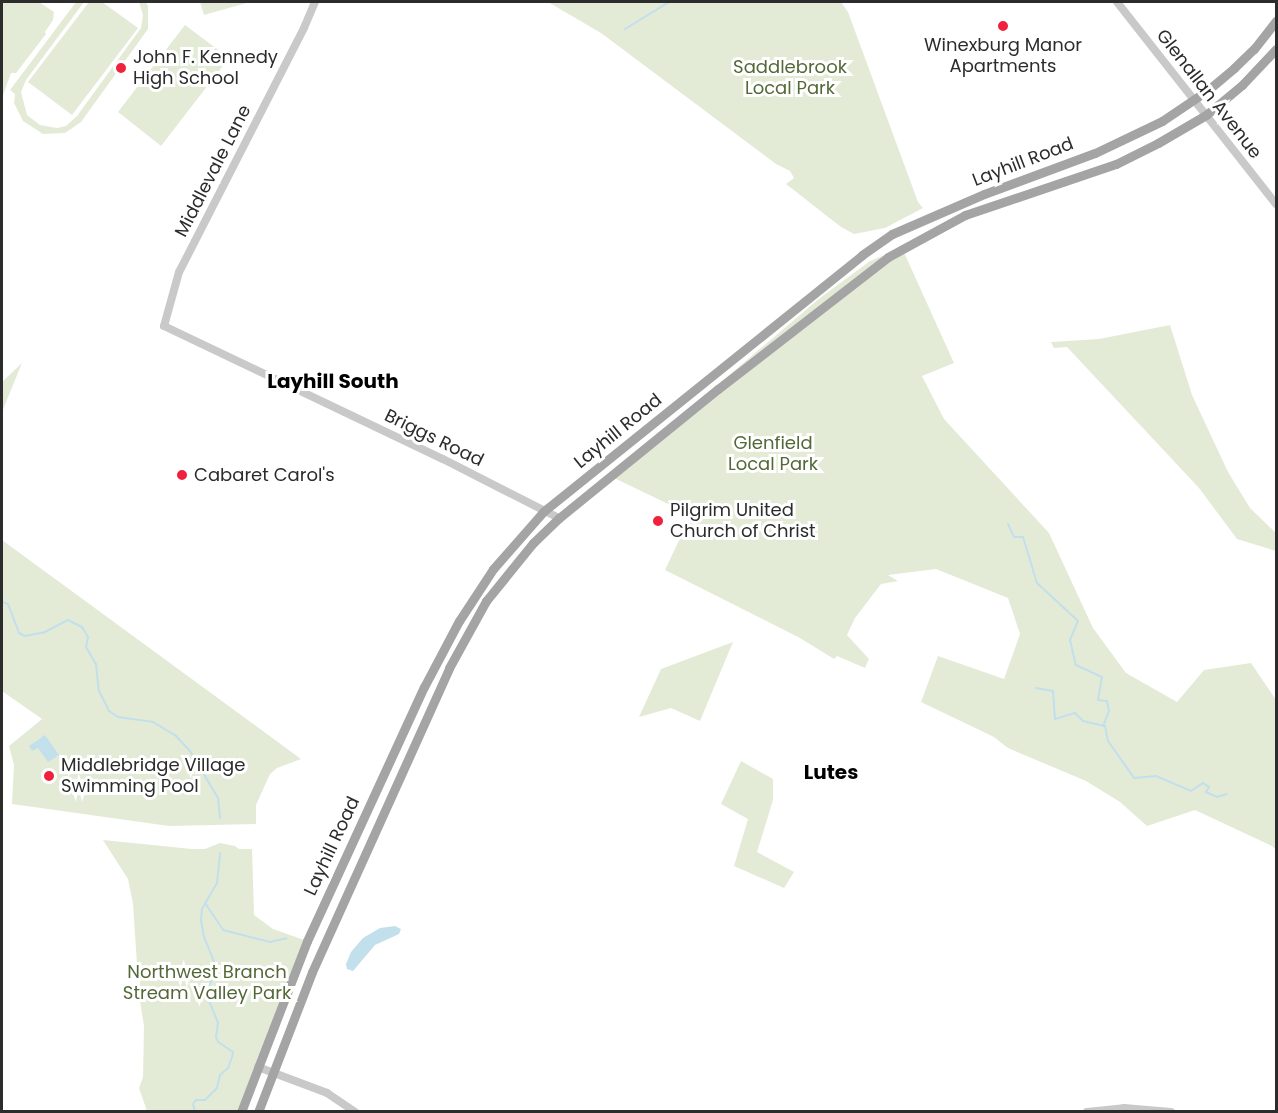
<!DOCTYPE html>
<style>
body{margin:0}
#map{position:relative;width:1278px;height:1113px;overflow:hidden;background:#fff;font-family:Poppins,sans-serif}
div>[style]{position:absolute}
.green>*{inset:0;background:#e3ebd7}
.water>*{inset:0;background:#c2dfec}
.stream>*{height:2px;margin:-1px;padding:0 1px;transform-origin:1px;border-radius:1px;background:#c2dfec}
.minor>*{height:8px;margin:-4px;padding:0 4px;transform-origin:4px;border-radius:4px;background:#c9c9c9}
.major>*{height:9px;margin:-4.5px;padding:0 4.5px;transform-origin:4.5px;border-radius:4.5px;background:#a4a4a4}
.dots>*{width:16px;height:16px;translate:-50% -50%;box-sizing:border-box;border:3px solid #fff;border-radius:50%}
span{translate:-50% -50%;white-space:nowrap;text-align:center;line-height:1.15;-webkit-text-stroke:6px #fff;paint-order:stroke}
.poi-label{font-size:18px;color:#2c2c2c}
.left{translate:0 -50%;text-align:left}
.park-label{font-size:18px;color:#526937}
.street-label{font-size:18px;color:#2c2c2c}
.neighbourhood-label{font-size:20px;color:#000;font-weight:700}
.frame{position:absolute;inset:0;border:3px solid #2c2c2c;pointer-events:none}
</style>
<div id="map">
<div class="green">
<i style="clip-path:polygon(2px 2px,39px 2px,54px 12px,53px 20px,45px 32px,46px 34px,16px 73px,11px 73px,2px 98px)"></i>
<i style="clip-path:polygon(76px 2px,84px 2px,26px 80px,21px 92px,27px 115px,40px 125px,57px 128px,66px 126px,77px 116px,141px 28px,143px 15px,139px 2px,146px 2px,148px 6px,148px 29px,81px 122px,65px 133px,43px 134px,23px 121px,14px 103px,15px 94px,10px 90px)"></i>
<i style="clip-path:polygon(89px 2px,102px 2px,138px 28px,72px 115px,28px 82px)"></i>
<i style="clip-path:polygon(200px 2px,250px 2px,204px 15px)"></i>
<i style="clip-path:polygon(548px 2px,841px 2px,848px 12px,918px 202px,923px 208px,885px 228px,854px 234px,841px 227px,786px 184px,794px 178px,790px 171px,776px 164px,601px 33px)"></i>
<i style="clip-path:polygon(185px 25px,229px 58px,161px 146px,118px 112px)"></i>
<i style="clip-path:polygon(902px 248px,954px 363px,922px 376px,944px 419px,1049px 533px,1093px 628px,1126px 673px,1177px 702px,1204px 670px,1251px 663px,1276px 700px,1276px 850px,1272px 846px,1195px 810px,1147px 826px,1120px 802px,1086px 781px,1008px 748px,994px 737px,921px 702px,938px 656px,1004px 679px,1020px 634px,1008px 598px,936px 569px,888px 575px,898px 581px,881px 584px,855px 618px,847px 635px,869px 659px,865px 668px,837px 656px,834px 659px,800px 638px,665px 570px,691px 515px,610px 476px,820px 298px,870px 261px)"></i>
<i style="clip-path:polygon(1170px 325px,1192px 395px,1228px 472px,1250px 508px,1276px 533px,1276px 551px,1237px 539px,1199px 488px,1067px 347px,1054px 348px,1051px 342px,1099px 339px)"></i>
<i style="clip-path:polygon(22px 363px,2px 412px,2px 382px)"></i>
<i style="clip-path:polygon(2px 540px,301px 759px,277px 768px,270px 774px,256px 805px,256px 824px,169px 826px,12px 804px,14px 765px,9px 746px,42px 719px,2px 691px)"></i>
<i style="clip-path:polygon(733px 642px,700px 721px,671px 708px,639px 717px,661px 669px)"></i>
<i style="clip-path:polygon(741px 761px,773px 779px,773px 800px,757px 852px,794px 872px,784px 888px,734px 866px,748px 819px,721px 804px)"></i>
<i style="clip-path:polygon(103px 840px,192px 849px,205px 849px,220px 843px,235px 846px,239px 849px,252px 849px,254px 915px,273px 929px,307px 941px,241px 1111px,147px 1111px,139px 1088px,143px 1077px,144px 1026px,139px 995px,133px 904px,128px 879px)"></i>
</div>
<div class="water">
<i style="clip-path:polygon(45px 735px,59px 755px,48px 762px,38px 748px,32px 751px,29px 746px)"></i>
<i style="clip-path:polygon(395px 926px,401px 929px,399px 934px,375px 945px,353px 971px,347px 969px,346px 964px,351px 952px,363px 938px,380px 928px)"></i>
</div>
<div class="stream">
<i style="left:625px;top:29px;width:52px;rotate:-31.5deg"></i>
<i style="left:1008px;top:524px;width:14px;rotate:65deg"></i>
<i style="left:1014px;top:537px;width:9px"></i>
<i style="left:1023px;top:537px;width:48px;rotate:73.1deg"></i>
<i style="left:1037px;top:583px;width:56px;rotate:42.8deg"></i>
<i style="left:1078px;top:621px;width:21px;rotate:113deg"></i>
<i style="left:1070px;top:640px;width:26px;rotate:77deg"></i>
<i style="left:1076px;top:665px;width:29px;rotate:25deg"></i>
<i style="left:1102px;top:677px;width:23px;rotate:100deg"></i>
<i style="left:1098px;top:700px;width:9px;rotate:6deg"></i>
<i style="left:1107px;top:701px;width:10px;rotate:79deg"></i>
<i style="left:1109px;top:711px;width:16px;rotate:112deg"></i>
<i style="left:2px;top:602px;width:6px;rotate:18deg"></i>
<i style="left:8px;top:604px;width:31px;rotate:69deg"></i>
<i style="left:19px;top:633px;width:7px;rotate:27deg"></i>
<i style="left:25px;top:636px;width:20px;rotate:-11deg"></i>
<i style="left:45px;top:632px;width:26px;rotate:-28deg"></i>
<i style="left:68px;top:620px;width:16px;rotate:27deg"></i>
<i style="left:82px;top:627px;width:12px;rotate:59deg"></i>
<i style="left:88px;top:637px;width:10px;rotate:101deg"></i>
<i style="left:86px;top:647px;width:20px;rotate:60deg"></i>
<i style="left:96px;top:664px;width:27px;rotate:84deg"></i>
<i style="left:99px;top:691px;width:22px;rotate:63deg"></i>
<i style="left:109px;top:711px;width:11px;rotate:34deg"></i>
<i style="left:118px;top:717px;width:35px;rotate:8deg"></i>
<i style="left:153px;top:722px;width:27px;rotate:31deg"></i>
<i style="left:176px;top:736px;width:21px;rotate:47deg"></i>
<i style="left:190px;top:751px;width:55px;rotate:59.2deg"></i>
<i style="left:218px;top:798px;width:20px;rotate:84deg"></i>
<i style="left:1036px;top:688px;width:17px;rotate:10deg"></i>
<i style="left:1053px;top:691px;width:28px;rotate:86deg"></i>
<i style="left:1055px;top:719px;width:21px;rotate:-17deg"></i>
<i style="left:1075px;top:713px;width:11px;rotate:45deg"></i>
<i style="left:1083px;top:721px;width:23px;rotate:13deg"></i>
<i style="left:1105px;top:726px;width:15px;rotate:79deg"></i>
<i style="left:1108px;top:741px;width:45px;rotate:54.9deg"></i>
<i style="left:1134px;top:778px;width:22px;rotate:-5deg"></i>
<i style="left:1156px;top:776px;width:38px;rotate:23deg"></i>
<i style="left:1191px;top:791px;width:14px;rotate:-34deg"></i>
<i style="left:1203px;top:783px;width:7px;rotate:34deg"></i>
<i style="left:1209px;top:787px;width:6px;rotate:121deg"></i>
<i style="left:1206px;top:792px;width:12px;rotate:24deg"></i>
<i style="left:1217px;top:797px;width:10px;rotate:-17deg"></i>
<i style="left:205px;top:903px;width:32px;rotate:56deg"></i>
<i style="left:223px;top:930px;width:49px;rotate:14.3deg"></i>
<i style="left:270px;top:942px;width:17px;rotate:-13deg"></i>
<i style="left:195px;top:1112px;width:8px;rotate:-104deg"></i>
<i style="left:193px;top:1104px;width:5px;rotate:-53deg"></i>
<i style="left:196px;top:1100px;width:9px"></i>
<i style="left:205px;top:1100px;width:17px;rotate:-45deg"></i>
<i style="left:217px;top:1088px;width:13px;rotate:-77deg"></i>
<i style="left:220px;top:1075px;width:11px;rotate:-41deg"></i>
<i style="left:228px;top:1068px;width:12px;rotate:-70deg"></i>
<i style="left:232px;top:1057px;width:5px;rotate:-79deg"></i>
<i style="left:233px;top:1052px;width:18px;rotate:-146deg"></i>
<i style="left:218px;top:1042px;width:5px;rotate:-112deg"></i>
<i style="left:216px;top:1037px;width:14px;rotate:-82deg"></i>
<i style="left:218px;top:1023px;width:32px;rotate:-112deg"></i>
<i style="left:206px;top:993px;width:25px;rotate:-67deg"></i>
<i style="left:216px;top:970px;width:6px;rotate:-99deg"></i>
<i style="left:215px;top:964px;width:29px;rotate:-112deg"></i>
<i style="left:204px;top:937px;width:17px;rotate:-100deg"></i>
<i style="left:201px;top:920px;width:11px;rotate:-85deg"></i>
<i style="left:202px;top:909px;width:30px;rotate:-60deg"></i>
<i style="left:217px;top:883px;width:30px;rotate:-84deg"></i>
</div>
<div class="minor">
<i style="left:315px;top:2px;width:28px;rotate:113deg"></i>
<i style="left:304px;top:28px;width:274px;rotate:117.1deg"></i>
<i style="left:179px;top:272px;width:56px;rotate:105.5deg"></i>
<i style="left:164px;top:326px;width:309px;rotate:25.5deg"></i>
<i style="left:443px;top:459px;width:130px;rotate:27deg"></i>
<i style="left:1117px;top:2px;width:257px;rotate:51.8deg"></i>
<i style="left:258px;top:1067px;width:74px;rotate:20.6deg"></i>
<i style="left:327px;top:1093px;width:34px;rotate:34deg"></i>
<i style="left:1087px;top:1112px;width:37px;rotate:-6deg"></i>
<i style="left:1124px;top:1108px;width:47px;rotate:4.9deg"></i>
</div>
<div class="major">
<i style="left:241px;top:1112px;width:183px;rotate:-68.9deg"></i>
<i style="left:307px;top:941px;width:280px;rotate:-65.3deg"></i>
<i style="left:424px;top:687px;width:75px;rotate:-62.1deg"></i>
<i style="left:459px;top:621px;width:62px;rotate:-56.8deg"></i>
<i style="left:493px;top:569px;width:77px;rotate:-48.7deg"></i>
<i style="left:544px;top:511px;width:408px;rotate:-38.8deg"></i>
<i style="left:862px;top:255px;width:37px;rotate:-35deg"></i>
<i style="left:892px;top:234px;width:100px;rotate:-23.5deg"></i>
<i style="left:984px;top:194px;width:118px;rotate:-20.3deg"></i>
<i style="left:1095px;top:153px;width:74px;rotate:-25.5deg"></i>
<i style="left:1162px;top:121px;width:55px;rotate:-34deg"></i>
<i style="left:1208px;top:90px;width:34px;rotate:-40deg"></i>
<i style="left:1234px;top:68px;width:28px;rotate:-44deg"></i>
<i style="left:1254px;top:49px;width:36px;rotate:-52deg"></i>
<i style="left:258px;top:1112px;width:150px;rotate:-68.9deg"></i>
<i style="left:312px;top:972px;width:333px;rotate:-65.7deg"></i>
<i style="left:449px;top:668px;width:77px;rotate:-61.1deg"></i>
<i style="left:486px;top:601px;width:75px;rotate:-51deg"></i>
<i style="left:533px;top:543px;width:36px;rotate:-44deg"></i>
<i style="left:559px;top:518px;width:205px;rotate:-39.1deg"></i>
<i style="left:718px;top:389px;width:215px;rotate:-37.8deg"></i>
<i style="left:888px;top:257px;width:88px;rotate:-28.6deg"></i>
<i style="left:965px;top:215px;width:159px;rotate:-18.7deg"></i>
<i style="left:1116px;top:164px;width:47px;rotate:-26.6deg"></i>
<i style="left:1158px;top:143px;width:56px;rotate:-30.3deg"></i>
<i style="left:1206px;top:115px;width:47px;rotate:-39.8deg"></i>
<i style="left:1242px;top:85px;width:50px;rotate:-46.6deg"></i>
</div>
<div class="dots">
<i style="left:1003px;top:26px;background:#f0213d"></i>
<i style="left:121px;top:68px;background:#f0213d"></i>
<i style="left:182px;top:475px;background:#f0213d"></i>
<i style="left:658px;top:521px;background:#f0213d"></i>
<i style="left:49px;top:776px;background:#f0213d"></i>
</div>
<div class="poi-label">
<span style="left:1003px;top:56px">Winexburg Manor<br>Apartments</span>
<span class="left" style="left:133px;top:68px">John F. Kennedy<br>High School</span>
<span class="left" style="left:194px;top:475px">Cabaret Carol's</span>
<span class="left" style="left:670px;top:521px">Pilgrim United<br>Church of Christ</span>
<span class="left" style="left:61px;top:776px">Middlebridge Village<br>Swimming Pool</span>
</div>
<div class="park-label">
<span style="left:790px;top:78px">Saddlebrook<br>Local Park</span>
<span style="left:773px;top:454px">Glenfield<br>Local Park</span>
<span style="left:207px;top:983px">Northwest Branch<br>Stream Valley Park</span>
</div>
<div class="street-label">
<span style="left:1209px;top:94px;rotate:52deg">Glenallan Avenue</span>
<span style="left:1023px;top:162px;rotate:-21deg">Layhill Road</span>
<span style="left:213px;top:171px;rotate:-63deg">Middlevale Lane</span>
<span style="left:618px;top:431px;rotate:-39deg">Layhill Road</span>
<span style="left:434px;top:438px;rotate:26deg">Briggs Road</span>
<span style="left:332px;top:846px;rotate:-65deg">Layhill Road</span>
</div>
<div class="neighbourhood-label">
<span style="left:333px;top:381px">Layhill South</span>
<span style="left:831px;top:772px">Lutes</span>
</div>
<div class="frame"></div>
</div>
